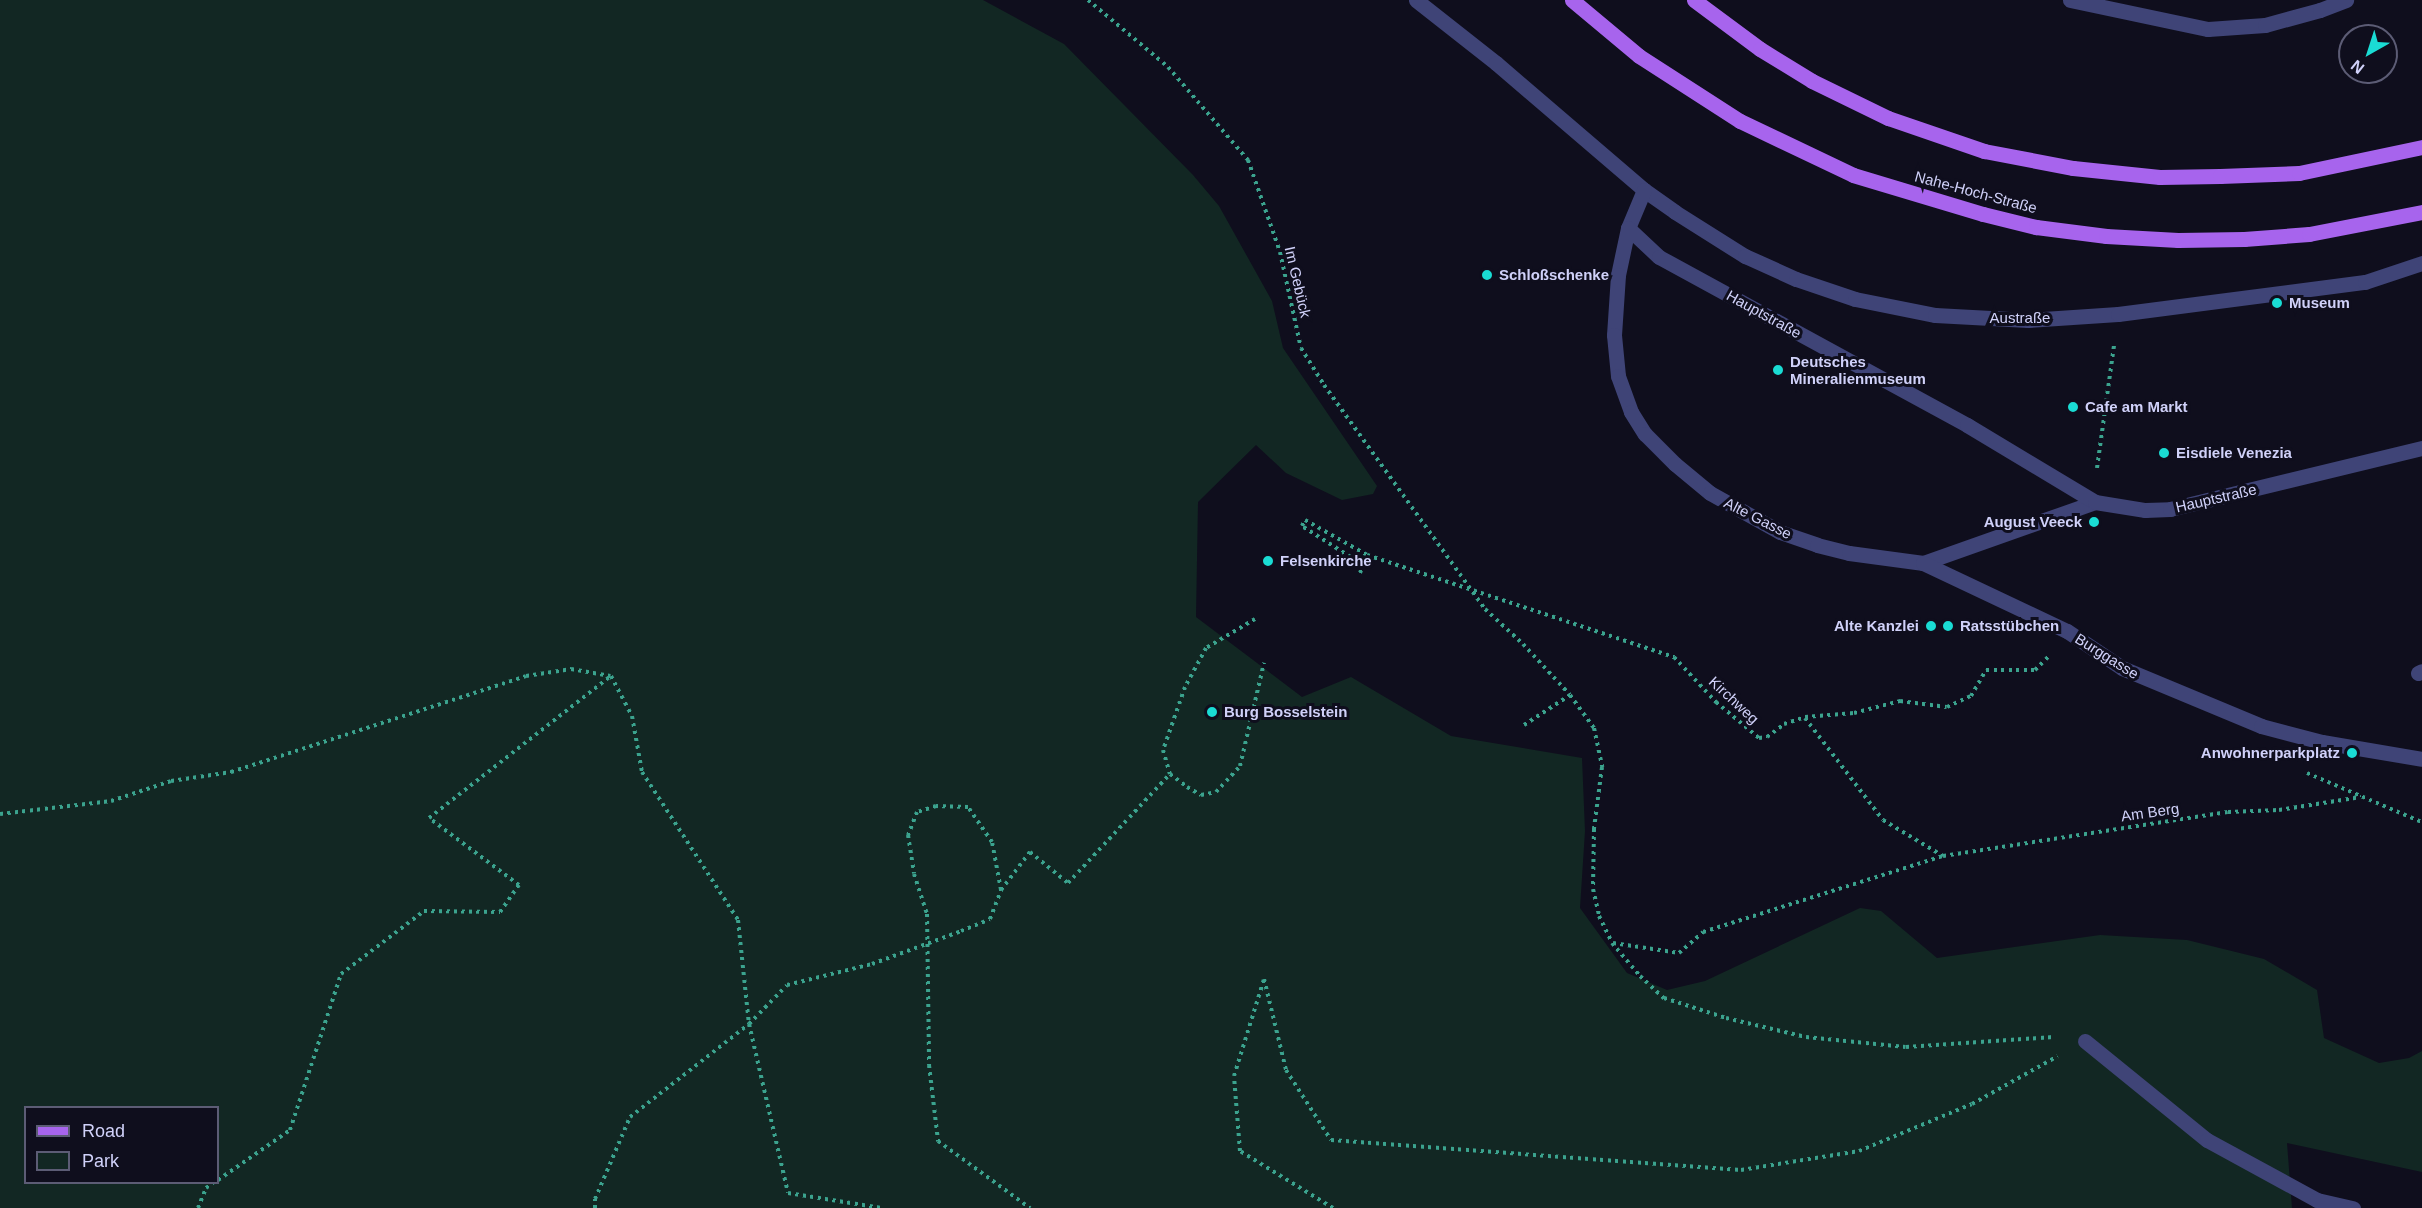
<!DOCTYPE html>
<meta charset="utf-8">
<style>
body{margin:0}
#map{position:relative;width:2422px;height:1208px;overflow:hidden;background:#0f0e1d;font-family:Arial,sans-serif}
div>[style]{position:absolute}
.green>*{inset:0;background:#122723}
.path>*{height:4px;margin-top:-2px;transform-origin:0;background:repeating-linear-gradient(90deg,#3ba38e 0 3px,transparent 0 7.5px)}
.minor>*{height:15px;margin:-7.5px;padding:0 7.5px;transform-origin:7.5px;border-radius:7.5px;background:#3f4477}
.major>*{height:15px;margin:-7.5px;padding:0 7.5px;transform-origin:7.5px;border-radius:7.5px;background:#a764ed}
.path-bridge>*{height:4px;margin-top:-2px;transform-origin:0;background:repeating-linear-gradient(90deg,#3ba38e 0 3px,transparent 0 7.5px)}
.dots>*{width:16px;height:16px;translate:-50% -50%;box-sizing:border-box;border:3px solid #0f0e1d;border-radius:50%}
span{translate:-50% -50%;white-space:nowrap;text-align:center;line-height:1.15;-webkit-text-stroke:6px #0f0e1d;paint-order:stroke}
.street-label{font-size:15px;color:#d0d1f9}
.poi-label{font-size:15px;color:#d0d1f9;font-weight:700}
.left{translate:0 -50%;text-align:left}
.right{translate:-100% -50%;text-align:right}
.legend{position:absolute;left:24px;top:1106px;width:195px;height:78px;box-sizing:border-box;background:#0f0e1d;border:2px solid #5c5c75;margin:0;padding:8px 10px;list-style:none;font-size:18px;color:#d0d1f9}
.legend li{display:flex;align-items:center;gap:12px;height:30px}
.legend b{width:30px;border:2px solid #5c5c75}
.north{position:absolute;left:2338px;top:24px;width:60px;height:60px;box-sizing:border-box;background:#0f0e1d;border:2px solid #5c5c75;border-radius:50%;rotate:219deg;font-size:16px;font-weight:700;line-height:24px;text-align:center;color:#d0d1f9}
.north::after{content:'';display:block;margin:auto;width:21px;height:27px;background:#1adcd4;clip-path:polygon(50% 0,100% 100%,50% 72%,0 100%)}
</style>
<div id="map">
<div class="green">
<i style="clip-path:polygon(evenodd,0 0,983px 0,1064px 44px,1193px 175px,1219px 206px,1272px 301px,1283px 348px,1377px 486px,1373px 494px,1342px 500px,1286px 473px,1256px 445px,1198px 502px,1196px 617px,1302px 697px,1351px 677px,1451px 736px,1582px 758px,1585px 831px,1580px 908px,1627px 973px,1667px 990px,1705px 981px,1860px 908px,1881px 911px,1937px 958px,2100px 935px,2187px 940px,2264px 959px,2317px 990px,2324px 1038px,2379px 1063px,2409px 1058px,2422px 1051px,2422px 1172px,2287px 1143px,2292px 1208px,0 1208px,0 0,26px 1108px,218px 1108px,218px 1182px,26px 1182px,26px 1108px)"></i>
</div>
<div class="path">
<i style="left:1088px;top:0;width:104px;rotate:39.9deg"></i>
<i style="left:1168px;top:67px;width:123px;rotate:49.3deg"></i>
<i style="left:1248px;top:160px;width:97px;rotate:70.8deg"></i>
<i style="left:1280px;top:252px;width:98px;rotate:77.7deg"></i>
<i style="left:1301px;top:348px;width:44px;rotate:58.1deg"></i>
<i style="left:1324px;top:385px;width:276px;rotate:54.3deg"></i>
<i style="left:1485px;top:609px;width:52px;rotate:42.6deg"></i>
<i style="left:1523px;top:644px;width:69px;rotate:47.3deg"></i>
<i style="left:1570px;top:695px;width:41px;rotate:54deg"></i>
<i style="left:1594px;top:728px;width:40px;rotate:78deg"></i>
<i style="left:1602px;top:767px;width:63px;rotate:97.4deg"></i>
<i style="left:1594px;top:829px;width:60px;rotate:91deg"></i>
<i style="left:1593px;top:889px;width:28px;rotate:77deg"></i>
<i style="left:1599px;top:916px;width:30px;rotate:64deg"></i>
<i style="left:1612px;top:943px;width:43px;rotate:49.7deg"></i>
<i style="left:1640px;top:976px;width:33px;rotate:43deg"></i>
<i style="left:1664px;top:998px;width:65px;rotate:17.9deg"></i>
<i style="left:1726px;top:1018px;width:82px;rotate:13.4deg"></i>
<i style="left:1806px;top:1037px;width:100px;rotate:5.7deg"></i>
<i style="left:1906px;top:1047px;width:148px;rotate:-3.9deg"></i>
<i style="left:2097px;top:468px;width:124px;rotate:-82.1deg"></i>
<i style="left:1360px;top:573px;width:9px;rotate:-69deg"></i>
<i style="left:1363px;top:565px;width:72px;rotate:-147.4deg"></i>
<i style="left:1302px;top:526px;width:7px;rotate:-63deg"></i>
<i style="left:1305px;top:520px;width:71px;rotate:29.4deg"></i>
<i style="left:1367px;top:555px;width:324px;rotate:18.4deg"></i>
<i style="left:1674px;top:657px;width:62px;rotate:47deg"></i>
<i style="left:1716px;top:702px;width:56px;rotate:39.9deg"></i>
<i style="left:1759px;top:738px;width:8px;rotate:-7deg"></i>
<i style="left:1767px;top:737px;width:21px;rotate:-37deg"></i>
<i style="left:1784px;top:724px;width:22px;rotate:-18deg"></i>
<i style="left:1805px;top:717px;width:49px;rotate:-4.7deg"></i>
<i style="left:1854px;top:713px;width:48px;rotate:-14.6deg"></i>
<i style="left:1900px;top:701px;width:47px;rotate:7.3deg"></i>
<i style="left:1947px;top:707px;width:26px;rotate:-25deg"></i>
<i style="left:1971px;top:696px;width:30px;rotate:-60deg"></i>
<i style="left:1986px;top:670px;width:49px"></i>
<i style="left:2035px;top:670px;width:20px;rotate:-45deg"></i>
<i style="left:1255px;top:619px;width:57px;rotate:149.4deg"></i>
<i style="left:1206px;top:648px;width:44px;rotate:118.3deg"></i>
<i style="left:1185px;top:687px;width:67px;rotate:109.2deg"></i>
<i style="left:1163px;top:750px;width:25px;rotate:74deg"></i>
<i style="left:1170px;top:774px;width:21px;rotate:37deg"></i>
<i style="left:1187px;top:787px;width:16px;rotate:30deg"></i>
<i style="left:1201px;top:795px;width:15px;rotate:-11deg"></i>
<i style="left:1216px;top:792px;width:35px;rotate:-47deg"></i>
<i style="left:1240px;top:766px;width:106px;rotate:-76.9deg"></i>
<i style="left:611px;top:676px;width:45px;rotate:62.3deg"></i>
<i style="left:632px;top:716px;width:57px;rotate:79.9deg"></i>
<i style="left:642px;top:772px;width:176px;rotate:57deg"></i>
<i style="left:738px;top:920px;width:105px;rotate:84deg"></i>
<i style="left:749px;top:1024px;width:173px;rotate:77deg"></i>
<i style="left:788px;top:1193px;width:95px;rotate:9.1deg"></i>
<i style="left:1805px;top:718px;width:128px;rotate:52.6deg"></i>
<i style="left:1883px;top:820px;width:70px;rotate:31deg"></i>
<i style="left:1524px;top:725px;width:55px;rotate:-33.1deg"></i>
<i style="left:2307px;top:773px;width:125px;rotate:23.1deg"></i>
<i style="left:0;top:814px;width:112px;rotate:-6.7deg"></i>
<i style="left:111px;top:801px;width:63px;rotate:-18.4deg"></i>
<i style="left:171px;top:781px;width:61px;rotate:-8.5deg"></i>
<i style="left:231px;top:772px;width:310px;rotate:-18deg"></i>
<i style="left:526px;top:676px;width:46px;rotate:-8.8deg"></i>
<i style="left:571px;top:669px;width:40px;rotate:10deg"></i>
<i style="left:1001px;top:890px;width:49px;rotate:-100.6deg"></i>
<i style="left:992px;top:842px;width:42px;rotate:-124.4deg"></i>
<i style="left:968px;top:807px;width:32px;rotate:-178deg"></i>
<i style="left:936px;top:806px;width:20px;rotate:162deg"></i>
<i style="left:917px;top:812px;width:25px;rotate:111deg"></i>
<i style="left:908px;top:835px;width:39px;rotate:81deg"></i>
<i style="left:914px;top:874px;width:42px;rotate:72deg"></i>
<i style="left:927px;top:914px;width:151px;rotate:89.2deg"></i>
<i style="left:929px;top:1065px;width:77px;rotate:83.2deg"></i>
<i style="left:938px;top:1141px;width:114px;rotate:36.1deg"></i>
<i style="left:961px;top:931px;width:31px;rotate:-22deg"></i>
<i style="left:990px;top:919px;width:31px;rotate:-69deg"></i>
<i style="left:1001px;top:890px;width:48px;rotate:-52.7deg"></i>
<i style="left:1030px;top:852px;width:49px;rotate:39.2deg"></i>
<i style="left:1068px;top:883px;width:149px;rotate:-46.9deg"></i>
<i style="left:1613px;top:943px;width:67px;rotate:8.6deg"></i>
<i style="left:1679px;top:953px;width:32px;rotate:-41deg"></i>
<i style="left:1703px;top:932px;width:252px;rotate:-17.6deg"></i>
<i style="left:1943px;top:856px;width:288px;rotate:-8.8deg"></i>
<i style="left:2228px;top:812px;width:51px;rotate:-2.2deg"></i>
<i style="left:2279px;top:810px;width:83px;rotate:-9deg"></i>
<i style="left:218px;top:1180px;width:88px;rotate:-34.8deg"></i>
<i style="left:290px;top:1130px;width:164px;rotate:-71.9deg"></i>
<i style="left:341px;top:974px;width:104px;rotate:-37.2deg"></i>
<i style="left:424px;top:911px;width:76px;rotate:0.8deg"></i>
<i style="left:500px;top:912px;width:33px;rotate:-55deg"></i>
<i style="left:519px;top:885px;width:112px;rotate:-143.3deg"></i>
<i style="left:429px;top:818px;width:231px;rotate:-38deg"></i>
<i style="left:198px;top:1208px;width:22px;rotate:-68deg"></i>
<i style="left:206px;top:1188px;width:10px;rotate:-37deg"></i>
<i style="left:595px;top:1208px;width:9px;rotate:-90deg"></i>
<i style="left:595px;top:1199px;width:89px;rotate:-66.9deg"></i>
<i style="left:630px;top:1117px;width:151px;rotate:-38deg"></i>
<i style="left:749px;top:1024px;width:54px;rotate:-45.7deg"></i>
<i style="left:787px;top:985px;width:88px;rotate:-13.9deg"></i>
<i style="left:1333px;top:1208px;width:109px;rotate:-148.5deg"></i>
<i style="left:1240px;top:1151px;width:75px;rotate:-94.6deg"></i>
<i style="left:1234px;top:1076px;width:102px;rotate:-72.8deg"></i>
<i style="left:1264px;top:979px;width:94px;rotate:76.4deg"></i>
<i style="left:1286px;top:1070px;width:83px;rotate:57.3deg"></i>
<i style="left:1331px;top:1140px;width:411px;rotate:4.2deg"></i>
<i style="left:1741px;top:1170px;width:120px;rotate:-9.1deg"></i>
<i style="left:1859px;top:1151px;width:122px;rotate:-22.6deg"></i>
<i style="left:1972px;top:1104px;width:98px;rotate:-29.2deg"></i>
</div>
<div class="minor">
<i style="left:1416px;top:0;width:102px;rotate:38.2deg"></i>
<i style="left:1496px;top:63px;width:195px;rotate:40.6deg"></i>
<i style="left:1644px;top:190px;width:38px;rotate:35deg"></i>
<i style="left:1675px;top:212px;width:83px;rotate:32.2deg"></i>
<i style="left:1745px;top:256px;width:56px;rotate:24.3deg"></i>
<i style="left:1796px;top:279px;width:62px;rotate:18.7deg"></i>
<i style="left:1855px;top:299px;width:82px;rotate:11.3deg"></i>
<i style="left:1935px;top:315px;width:93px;rotate:3.1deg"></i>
<i style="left:2028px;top:320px;width:90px;rotate:-3.8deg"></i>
<i style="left:2118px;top:314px;width:249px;rotate:-7.4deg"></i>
<i style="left:2365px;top:282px;width:60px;rotate:-18.4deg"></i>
<i style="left:2070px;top:0;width:141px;rotate:11.9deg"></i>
<i style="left:2208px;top:29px;width:57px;rotate:-4deg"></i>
<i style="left:2265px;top:25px;width:57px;rotate:-15.3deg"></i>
<i style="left:2320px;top:10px;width:28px;rotate:-21deg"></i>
<i style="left:1644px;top:190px;width:41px;rotate:112.8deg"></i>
<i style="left:1628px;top:228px;width:48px;rotate:102deg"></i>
<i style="left:1618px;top:275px;width:60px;rotate:93.8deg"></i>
<i style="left:1614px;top:335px;width:41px;rotate:84.4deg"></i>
<i style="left:1618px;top:376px;width:38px;rotate:70deg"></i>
<i style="left:1631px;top:412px;width:26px;rotate:58deg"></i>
<i style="left:1645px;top:434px;width:42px;rotate:45deg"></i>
<i style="left:1675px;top:464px;width:45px;rotate:39.6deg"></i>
<i style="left:1710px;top:493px;width:80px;rotate:29.1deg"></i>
<i style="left:1780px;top:532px;width:39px;rotate:19deg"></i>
<i style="left:1817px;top:545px;width:33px;rotate:14deg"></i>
<i style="left:1849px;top:553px;width:75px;rotate:7.7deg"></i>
<i style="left:1923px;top:563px;width:182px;rotate:-19.5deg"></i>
<i style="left:1628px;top:228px;width:42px;rotate:43.1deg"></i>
<i style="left:1659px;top:257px;width:351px;rotate:28.6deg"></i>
<i style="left:1967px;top:425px;width:149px;rotate:31deg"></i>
<i style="left:2095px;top:502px;width:51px;rotate:9.1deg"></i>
<i style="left:2145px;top:510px;width:25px;rotate:-2deg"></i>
<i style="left:2170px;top:509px;width:259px;rotate:-13.6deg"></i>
<i style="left:1923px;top:563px;width:159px;rotate:25.3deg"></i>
<i style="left:2067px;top:631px;width:66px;rotate:33.9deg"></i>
<i style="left:2122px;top:668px;width:151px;rotate:22.6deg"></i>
<i style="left:2261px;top:726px;width:63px;rotate:14.7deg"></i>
<i style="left:2322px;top:742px;width:101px;rotate:9.6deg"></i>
<i style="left:2418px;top:673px;width:4px;rotate:-27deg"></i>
<i style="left:2085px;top:1041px;width:157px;rotate:39.1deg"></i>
<i style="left:2207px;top:1140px;width:125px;rotate:28.6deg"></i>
<i style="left:2317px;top:1200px;width:37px;rotate:13deg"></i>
</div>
<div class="major">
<i style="left:1572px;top:0;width:87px;rotate:39.9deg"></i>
<i style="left:1639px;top:56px;width:120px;rotate:32.8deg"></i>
<i style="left:1740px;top:121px;width:125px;rotate:25.5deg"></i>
<i style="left:1853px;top:175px;width:136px;rotate:16.7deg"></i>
<i style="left:1983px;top:214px;width:55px;rotate:13.8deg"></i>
<i style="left:2036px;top:227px;width:71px;rotate:7.3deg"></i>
<i style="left:2106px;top:236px;width:72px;rotate:3.2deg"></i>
<i style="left:2178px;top:240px;width:66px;rotate:-0.9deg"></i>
<i style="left:2244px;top:239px;width:65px;rotate:-4.4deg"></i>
<i style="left:2309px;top:234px;width:115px;rotate:-11deg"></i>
<i style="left:1694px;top:0;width:82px;rotate:36.6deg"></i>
<i style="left:1760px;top:49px;width:61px;rotate:31.6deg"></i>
<i style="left:1812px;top:81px;width:85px;rotate:26deg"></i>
<i style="left:1888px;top:118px;width:102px;rotate:19deg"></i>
<i style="left:1984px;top:151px;width:91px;rotate:10.8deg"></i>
<i style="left:2073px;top:168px;width:87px;rotate:5.9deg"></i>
<i style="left:2160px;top:177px;width:60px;rotate:-1deg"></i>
<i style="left:2220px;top:176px;width:79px;rotate:-2.2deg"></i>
<i style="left:2299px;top:173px;width:126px;rotate:-11.9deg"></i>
</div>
<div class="path-bridge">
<i style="left:872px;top:964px;width:95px;rotate:-20.3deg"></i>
</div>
<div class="dots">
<i style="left:1487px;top:275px;background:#1adcd4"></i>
<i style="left:2277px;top:303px;background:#1adcd4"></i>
<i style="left:1778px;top:370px;background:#1adcd4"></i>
<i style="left:2073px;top:407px;background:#1adcd4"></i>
<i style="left:2164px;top:453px;background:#1adcd4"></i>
<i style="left:2094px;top:522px;background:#1adcd4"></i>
<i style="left:1268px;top:561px;background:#1adcd4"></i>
<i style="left:1931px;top:626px;background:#1adcd4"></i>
<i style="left:1948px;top:626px;background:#1adcd4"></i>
<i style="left:1212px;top:712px;background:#1adcd4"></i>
<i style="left:2352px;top:753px;background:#1adcd4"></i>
</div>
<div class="street-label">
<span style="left:1976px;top:192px;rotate:15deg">Nahe-Hoch-Straße</span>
<span style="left:1298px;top:282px;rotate:77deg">Im Gebück</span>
<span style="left:1764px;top:314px;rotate:29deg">Hauptstraße</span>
<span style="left:2020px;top:318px">Austraße</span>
<span style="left:2216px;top:498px;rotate:-13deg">Hauptstraße</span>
<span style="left:1758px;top:518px;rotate:27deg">Alte Gasse</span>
<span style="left:2107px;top:656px;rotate:32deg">Burggasse</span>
<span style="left:1734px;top:700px;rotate:43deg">Kirchweg</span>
<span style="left:2150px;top:812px;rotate:-8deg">Am Berg</span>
</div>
<div class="poi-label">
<span class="left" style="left:1499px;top:275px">Schloßschenke</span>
<span class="left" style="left:2289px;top:303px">Museum</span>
<span class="left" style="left:1790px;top:370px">Deutsches<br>Mineralienmuseum</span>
<span class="left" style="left:2085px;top:407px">Cafe am Markt</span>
<span class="left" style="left:2176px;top:453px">Eisdiele Venezia</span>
<span class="right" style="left:2082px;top:522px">August Veeck</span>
<span class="left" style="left:1280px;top:561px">Felsenkirche</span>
<span class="right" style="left:1919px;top:626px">Alte Kanzlei</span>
<span class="left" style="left:1960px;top:626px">Ratsstübchen</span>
<span class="left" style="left:1224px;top:712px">Burg Bosselstein</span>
<span class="right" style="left:2340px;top:753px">Anwohnerparkplatz</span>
</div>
<ul class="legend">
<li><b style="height:8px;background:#a764ed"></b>Road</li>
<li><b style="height:16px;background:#122723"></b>Park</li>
</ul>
<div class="north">N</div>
</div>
